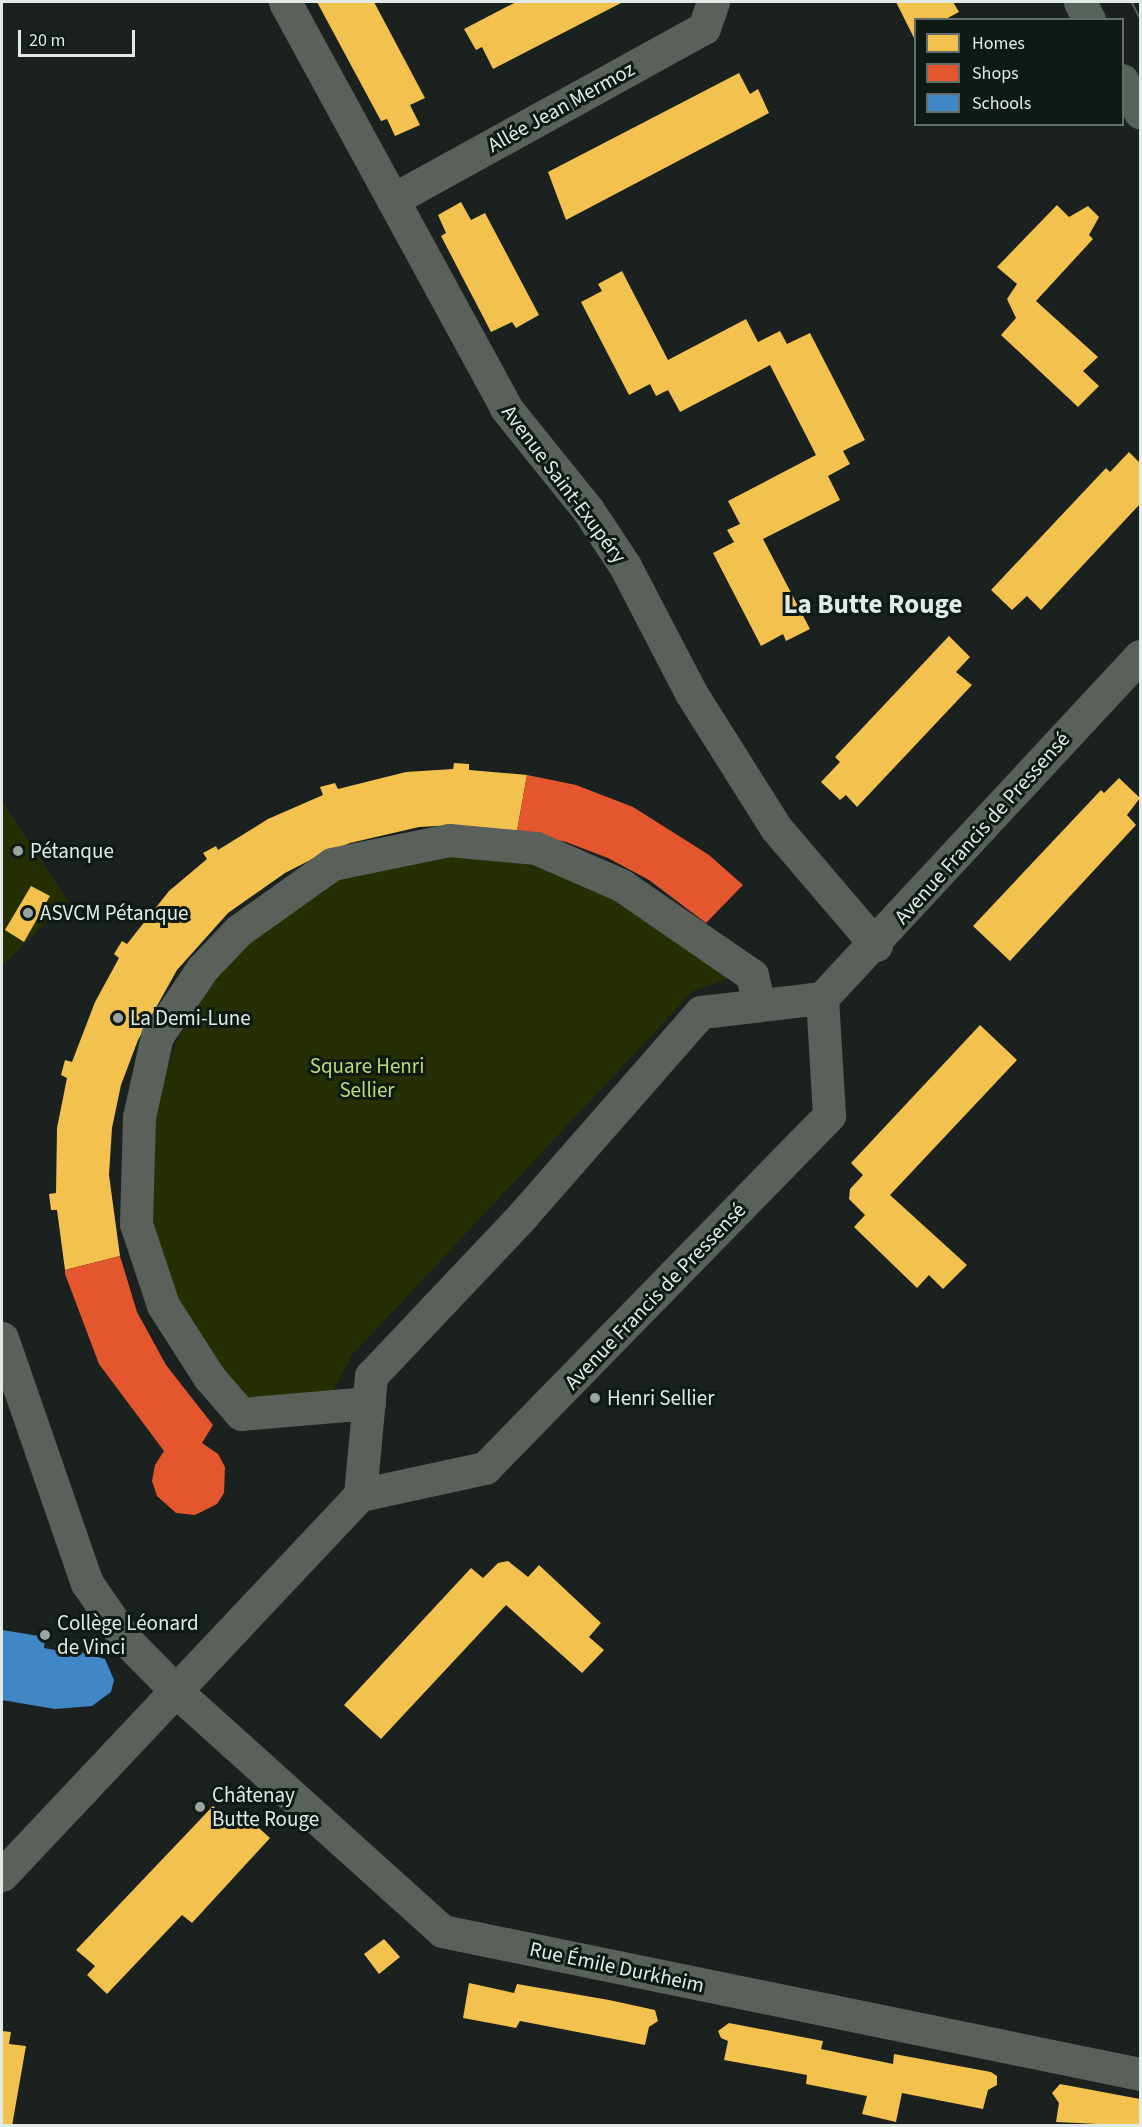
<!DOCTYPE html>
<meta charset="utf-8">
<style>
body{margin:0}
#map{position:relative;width:1142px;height:2127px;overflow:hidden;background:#1b211e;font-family:"Source Sans 3",sans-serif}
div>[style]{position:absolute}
.green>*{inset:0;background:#262f04}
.homes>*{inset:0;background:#f2c14e}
.shops>*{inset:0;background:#e4572e}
.schools>*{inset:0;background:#3f88c5}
.street>*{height:33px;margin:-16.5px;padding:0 16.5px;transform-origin:16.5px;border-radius:16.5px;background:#5a615a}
.primary>*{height:33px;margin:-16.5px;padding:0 16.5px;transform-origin:16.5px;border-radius:16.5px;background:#59625a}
.tram>*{height:1.5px;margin:-0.75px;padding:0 0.75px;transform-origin:0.75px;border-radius:0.75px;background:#565c58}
.dots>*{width:16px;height:16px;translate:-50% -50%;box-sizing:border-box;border:3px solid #0f1a15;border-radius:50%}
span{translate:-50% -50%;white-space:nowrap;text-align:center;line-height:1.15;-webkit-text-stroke:6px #0f1a15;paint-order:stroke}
.street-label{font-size:21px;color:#e2eae6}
.poi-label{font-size:21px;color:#e2eae6}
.left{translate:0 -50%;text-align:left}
.park-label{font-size:21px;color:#c0d77a}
.district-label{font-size:27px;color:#e2eae6;font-weight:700}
.frame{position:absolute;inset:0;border:3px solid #e2eae6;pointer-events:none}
.legend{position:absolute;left:914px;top:18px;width:210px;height:108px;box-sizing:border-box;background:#0f1a15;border:2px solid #636d69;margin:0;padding:8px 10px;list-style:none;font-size:18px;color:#e2eae6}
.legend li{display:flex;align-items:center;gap:12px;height:30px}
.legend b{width:30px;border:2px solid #636d69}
.scale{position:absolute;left:18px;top:30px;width:117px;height:27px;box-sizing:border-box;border:3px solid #e2eae6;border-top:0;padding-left:8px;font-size:18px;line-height:21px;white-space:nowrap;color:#e2eae6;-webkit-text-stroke:4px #0f1a15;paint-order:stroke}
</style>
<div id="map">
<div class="green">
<i style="clip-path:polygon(2px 801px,68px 901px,2px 966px)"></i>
<i style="clip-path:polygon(454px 852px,553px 869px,622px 900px,737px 976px,693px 991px,352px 1355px,332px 1393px,235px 1398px,168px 1293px,145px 1205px,155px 1104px,185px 1018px,248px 940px,335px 880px)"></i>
</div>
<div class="homes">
<i style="clip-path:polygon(317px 2px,374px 2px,425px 98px,410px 105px,420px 125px,395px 136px,387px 119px,381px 121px)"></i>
<i style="clip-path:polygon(516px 2px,623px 2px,493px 69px,482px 47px,476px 50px,464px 29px)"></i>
<i style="clip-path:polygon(896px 2px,953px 2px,959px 12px,944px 20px,915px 20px,915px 40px)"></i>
<i style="clip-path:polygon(739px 73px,750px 94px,758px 89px,769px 113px,566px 220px,548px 172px)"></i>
<i style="clip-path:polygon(461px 202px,471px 220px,485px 213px,539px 315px,516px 328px,512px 322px,491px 332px,441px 236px,446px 233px,438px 215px)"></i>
<i style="clip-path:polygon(1057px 205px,1069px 217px,1088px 206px,1099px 217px,1089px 235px,1093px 239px,1036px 301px,1098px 357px,1083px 371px,1099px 386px,1078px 407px,1001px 335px,1016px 318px,1007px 299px,1017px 284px,997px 267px)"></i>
<i style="clip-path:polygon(622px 271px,668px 360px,746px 319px,758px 342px,780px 331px,787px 344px,810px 333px,865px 440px,843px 451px,850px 464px,828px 476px,840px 500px,763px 539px,810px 629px,786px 641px,783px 634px,761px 646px,713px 553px,734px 542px,727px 530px,740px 524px,728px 501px,816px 455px,770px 365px,680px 412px,668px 390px,656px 396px,650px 384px,629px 395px,581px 302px,602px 291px,598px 284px)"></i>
<i style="clip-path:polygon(1129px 452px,1140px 463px,1140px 504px,1041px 610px,1027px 596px,1012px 610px,991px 590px,1106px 468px,1110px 472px)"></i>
<i style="clip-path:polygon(949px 636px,970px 657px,956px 672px,972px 685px,857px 807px,846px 795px,840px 800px,821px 782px,840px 762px,835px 757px)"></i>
<i style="clip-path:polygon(454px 763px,469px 764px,469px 770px,527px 775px,517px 831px,454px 825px,419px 827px,350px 843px,320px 855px,285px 873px,228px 913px,177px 970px,138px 1040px,121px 1085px,112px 1128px,109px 1175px,120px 1256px,65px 1270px,57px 1210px,51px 1210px,49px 1194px,56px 1193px,57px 1128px,67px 1078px,61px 1075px,65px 1060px,72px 1062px,95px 1002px,119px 958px,114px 954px,122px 941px,127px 944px,169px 891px,207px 859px,203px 853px,216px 846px,218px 850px,268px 819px,323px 795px,320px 787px,335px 783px,338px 789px,406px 772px,453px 769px)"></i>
<i style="clip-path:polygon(1119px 778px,1140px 798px,1127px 815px,1136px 825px,1010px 961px,973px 926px,1101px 790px,1104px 793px)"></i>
<i style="clip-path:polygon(31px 886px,50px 896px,24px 942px,5px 930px)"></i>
<i style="clip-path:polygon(980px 1025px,1017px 1060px,890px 1195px,967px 1265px,943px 1289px,929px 1275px,917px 1288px,854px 1227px,865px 1215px,849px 1199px,850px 1189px,863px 1175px,851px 1163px)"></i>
<i style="clip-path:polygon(508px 1561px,528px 1577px,539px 1565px,601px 1623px,589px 1637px,604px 1650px,582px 1673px,506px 1605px,381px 1739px,344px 1705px,471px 1568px,483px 1578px,498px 1563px)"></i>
<i style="clip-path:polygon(213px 1806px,231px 1822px,241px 1812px,270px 1838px,192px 1923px,182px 1915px,107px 1994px,87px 1975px,95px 1966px,76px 1950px)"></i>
<i style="clip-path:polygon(384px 1939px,400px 1957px,379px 1974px,364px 1954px)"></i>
<i style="clip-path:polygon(469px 1983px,514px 1993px,517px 1984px,609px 2000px,655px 2010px,658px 2021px,649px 2027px,645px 2045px,520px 2021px,516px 2028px,463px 2018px)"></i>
<i style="clip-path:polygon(729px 2023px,823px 2041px,821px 2049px,893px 2064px,894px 2054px,991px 2072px,997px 2076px,997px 2085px,988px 2090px,983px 2109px,902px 2093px,896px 2122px,862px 2114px,867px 2096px,806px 2084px,807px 2075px,724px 2060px,728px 2041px,721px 2038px,718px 2031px)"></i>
<i style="clip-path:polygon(2px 2031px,11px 2032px,9px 2044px,26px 2046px,12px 2126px,2px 2126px)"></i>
<i style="clip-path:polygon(1060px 2084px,1140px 2099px,1140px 2126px,1056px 2122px,1059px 2103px,1052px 2093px)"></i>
</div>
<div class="shops">
<i style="clip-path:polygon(527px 775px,576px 785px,633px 807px,709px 855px,743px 885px,706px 923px,649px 880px,608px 858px,566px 842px,517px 831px)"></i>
<i style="clip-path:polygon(120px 1256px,137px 1312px,166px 1365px,213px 1425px,202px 1443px,218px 1454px,225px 1467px,224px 1493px,217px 1504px,195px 1515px,176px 1513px,157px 1496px,152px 1481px,155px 1465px,164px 1451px,99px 1364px,65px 1274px,65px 1270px)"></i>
</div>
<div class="schools">
<i style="clip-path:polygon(2px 1630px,45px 1637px,44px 1648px,55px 1650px,55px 1645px,105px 1659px,114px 1680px,111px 1692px,92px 1706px,55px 1709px,2px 1700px)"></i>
</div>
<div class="street">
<i style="left:285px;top:2px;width:462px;rotate:61.4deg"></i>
<i style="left:506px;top:408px;width:131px;rotate:51.2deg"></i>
<i style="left:588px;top:510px;width:67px;rotate:56.5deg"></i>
<i style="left:625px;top:566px;width:143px;rotate:62.5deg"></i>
<i style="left:691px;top:693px;width:160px;rotate:57.8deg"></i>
<i style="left:776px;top:828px;width:154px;rotate:49.5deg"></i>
<i style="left:394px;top:199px;width:354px;rotate:-28.9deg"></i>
<i style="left:704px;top:28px;width:28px;rotate:-71deg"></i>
<i style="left:2px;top:1338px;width:259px;rotate:70.9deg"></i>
<i style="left:87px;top:1583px;width:69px;rotate:55.6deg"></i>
<i style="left:126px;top:1640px;width:74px;rotate:45.5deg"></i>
<i style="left:178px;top:1693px;width:355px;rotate:42deg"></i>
<i style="left:442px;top:1931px;width:712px;rotate:11.58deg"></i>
<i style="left:369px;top:1403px;width:128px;rotate:175.1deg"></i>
<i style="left:241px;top:1414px;width:49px;rotate:-130.9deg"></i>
<i style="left:209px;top:1377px;width:85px;rotate:-122.6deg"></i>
<i style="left:163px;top:1305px;width:85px;rotate:-108.4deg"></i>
<i style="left:136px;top:1224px;width:107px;rotate:-88.4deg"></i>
<i style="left:139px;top:1117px;width:83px;rotate:-77.5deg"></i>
<i style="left:157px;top:1036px;width:81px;rotate:-56.1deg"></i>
<i style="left:202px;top:969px;width:52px;rotate:-46.5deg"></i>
<i style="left:238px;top:931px;width:115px;rotate:-35.5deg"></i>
<i style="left:332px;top:864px;width:119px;rotate:-11.6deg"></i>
<i style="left:449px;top:840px;width:87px;rotate:5.3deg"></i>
<i style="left:536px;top:848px;width:93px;rotate:23.5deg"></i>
<i style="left:621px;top:885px;width:159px;rotate:34.5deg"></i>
<i style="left:752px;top:975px;width:31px;rotate:77deg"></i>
<i style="left:360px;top:1495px;width:120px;rotate:-84.7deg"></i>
<i style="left:371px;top:1376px;width:221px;rotate:-46.6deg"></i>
<i style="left:523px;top:1215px;width:270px;rotate:-48.8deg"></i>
<i style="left:701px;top:1012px;width:122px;rotate:-6.6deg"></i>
<i style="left:822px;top:998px;width:467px;rotate:-47.1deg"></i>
<i style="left:2px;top:1875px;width:522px;rotate:-46.71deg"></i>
<i style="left:360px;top:1495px;width:128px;rotate:-12.2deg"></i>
<i style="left:485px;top:1468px;width:493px;rotate:-45.7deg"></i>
<i style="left:829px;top:1115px;width:117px;rotate:-93.4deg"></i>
</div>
<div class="primary">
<i style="left:1080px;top:2px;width:20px;rotate:63deg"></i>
<i style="left:1122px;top:80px;width:37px;rotate:61deg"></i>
</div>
<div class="tram">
<i style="left:1132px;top:2px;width:18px;rotate:63deg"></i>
</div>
<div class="dots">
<i style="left:18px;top:851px;background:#9ca4a0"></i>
<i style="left:28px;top:913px;background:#9ca4a0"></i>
<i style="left:118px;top:1018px;background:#9ca4a0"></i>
<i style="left:595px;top:1398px;background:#9ca4a0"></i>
<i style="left:45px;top:1635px;background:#9ca4a0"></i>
<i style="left:200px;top:1807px;background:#9ca4a0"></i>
</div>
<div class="street-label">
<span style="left:561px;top:107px;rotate:-29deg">Allée Jean Mermoz</span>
<span style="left:564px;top:484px;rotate:53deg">Avenue Saint-Exupéry</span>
<span style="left:982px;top:828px;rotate:-48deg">Avenue Francis de Pressensé</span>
<span style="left:655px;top:1296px;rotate:-46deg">Avenue Francis de Pressensé</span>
<span style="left:617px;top:1967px;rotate:12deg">Rue Émile Durkheim</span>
</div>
<div class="poi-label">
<span class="left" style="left:30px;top:851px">Pétanque</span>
<span class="left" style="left:40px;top:913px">ASVCM Pétanque</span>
<span class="left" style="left:130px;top:1018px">La Demi-Lune</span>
<span class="left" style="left:607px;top:1398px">Henri Sellier</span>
<span class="left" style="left:57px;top:1635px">Collège Léonard<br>de Vinci</span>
<span class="left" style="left:212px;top:1807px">Châtenay<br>Butte Rouge</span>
</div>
<div class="park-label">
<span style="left:367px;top:1078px">Square Henri<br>Sellier</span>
</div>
<div class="district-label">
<span style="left:873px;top:605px">La Butte Rouge</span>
</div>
<div class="frame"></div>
<ul class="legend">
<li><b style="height:16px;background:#f2c14e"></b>Homes</li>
<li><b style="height:16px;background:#e4572e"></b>Shops</li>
<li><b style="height:16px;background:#3f88c5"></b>Schools</li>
</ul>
<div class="scale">20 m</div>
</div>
